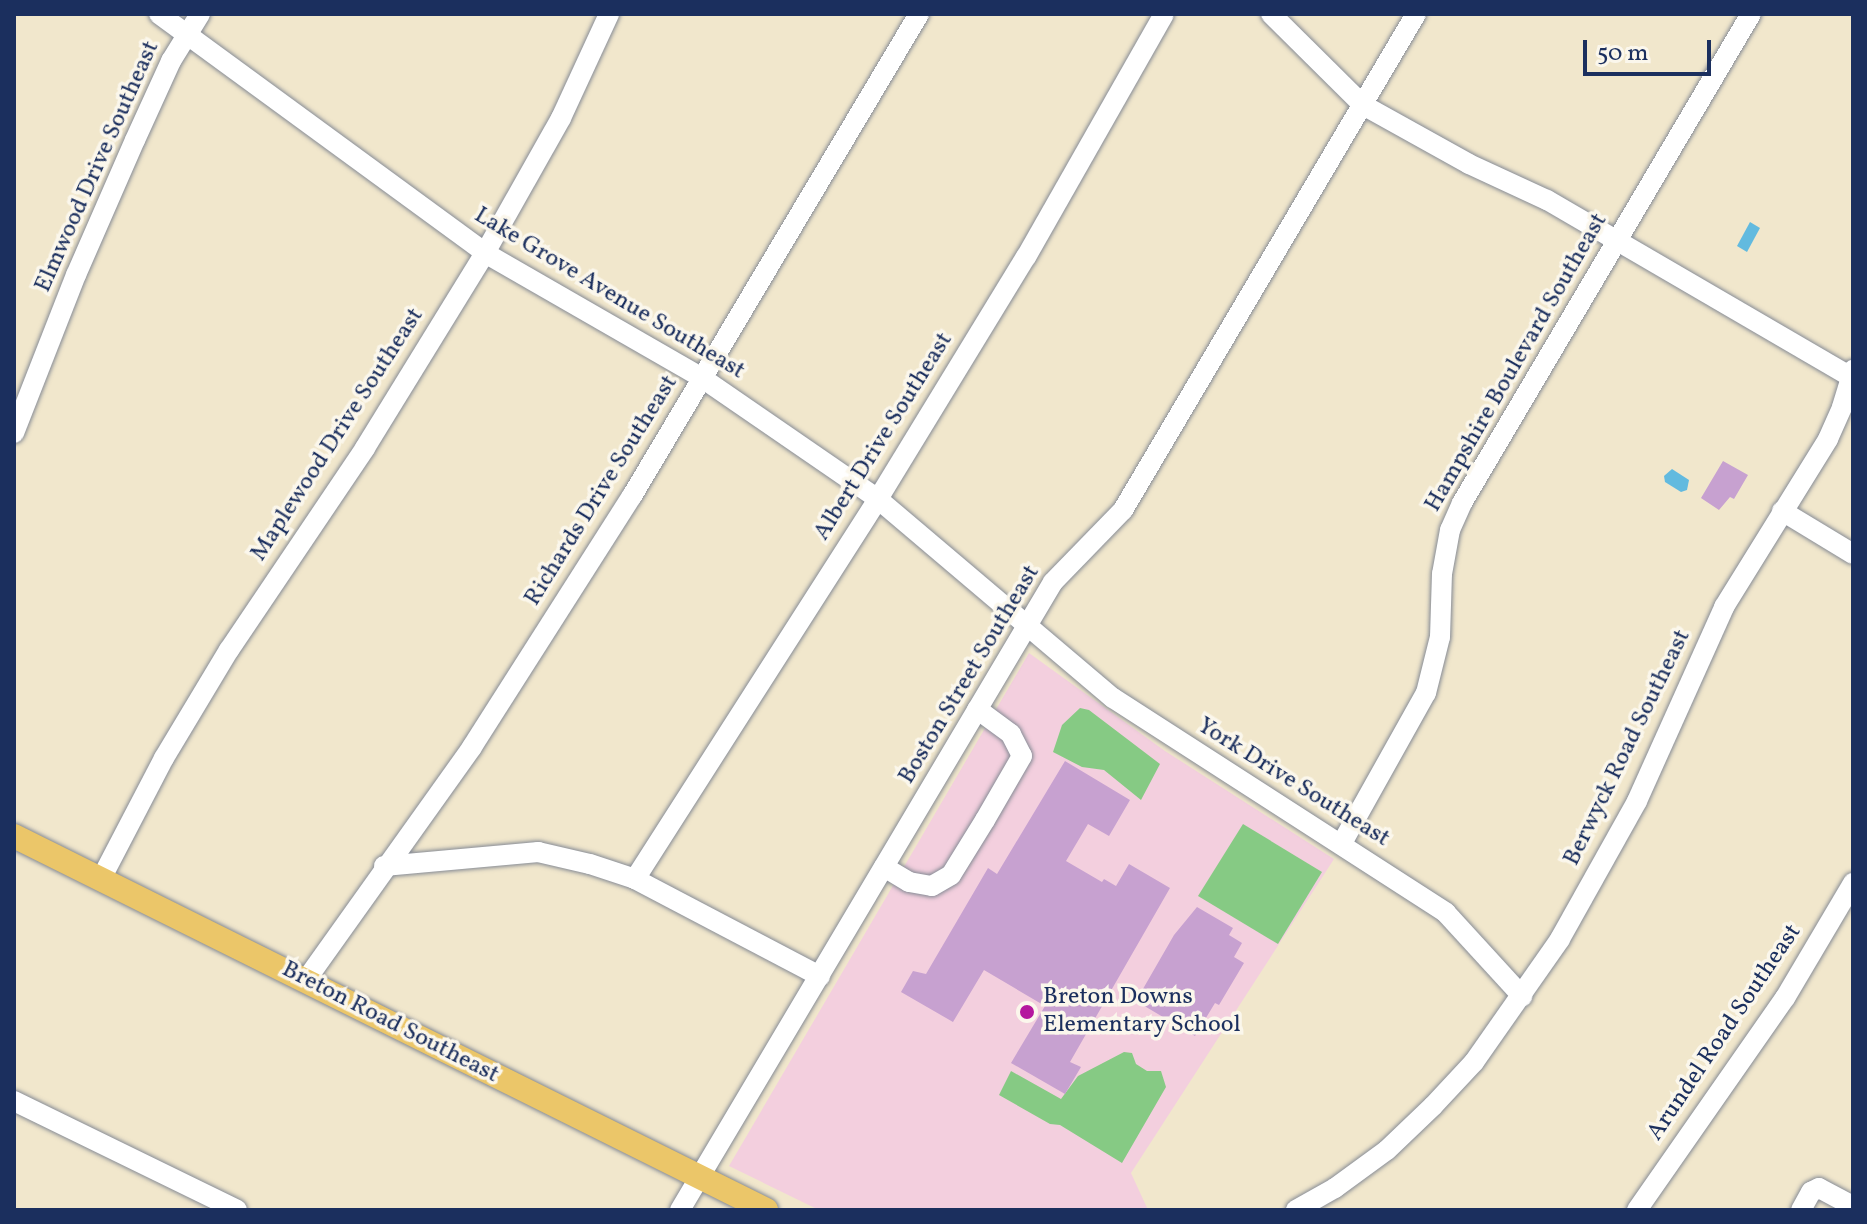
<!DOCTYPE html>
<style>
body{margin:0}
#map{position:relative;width:1867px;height:1224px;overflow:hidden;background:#f1e7cc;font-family:Vollkorn,serif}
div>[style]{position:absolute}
.built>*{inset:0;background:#f3cfde}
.green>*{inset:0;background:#86ca84}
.water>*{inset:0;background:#62badf}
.building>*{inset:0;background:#c7a1d0}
.roads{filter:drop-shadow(0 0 2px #868b95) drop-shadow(0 0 2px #868b95)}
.minor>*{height:20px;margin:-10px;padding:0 10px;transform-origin:10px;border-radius:10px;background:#fff}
.major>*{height:24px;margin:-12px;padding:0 12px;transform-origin:12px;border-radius:12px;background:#ebc669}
.dots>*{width:22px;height:22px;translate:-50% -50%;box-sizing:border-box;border:4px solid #fbf7ec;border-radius:50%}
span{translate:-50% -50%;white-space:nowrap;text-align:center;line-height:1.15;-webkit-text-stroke:7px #fbf7ec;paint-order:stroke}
.street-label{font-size:24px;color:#1b2f5e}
.poi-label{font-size:24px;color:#1b2f5e}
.left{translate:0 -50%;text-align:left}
.frame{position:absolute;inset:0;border:16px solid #1b2f5e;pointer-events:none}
.scale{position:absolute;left:1583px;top:40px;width:128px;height:36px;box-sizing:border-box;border:4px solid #1b2f5e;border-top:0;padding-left:10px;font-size:24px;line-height:28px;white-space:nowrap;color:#1b2f5e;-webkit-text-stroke:6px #fbf7ec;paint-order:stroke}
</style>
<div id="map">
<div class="built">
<i style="clip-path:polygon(1029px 653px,1165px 751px,1334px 859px,1131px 1173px,1148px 1210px,819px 1210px,729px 1166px)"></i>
</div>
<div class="green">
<i style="clip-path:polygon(1080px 708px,1089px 710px,1160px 764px,1141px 800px,1104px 770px,1082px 767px,1053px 752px,1062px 725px)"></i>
<i style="clip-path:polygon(1243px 824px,1322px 872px,1278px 944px,1198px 896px)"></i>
<i style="clip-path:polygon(1124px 1052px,1132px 1053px,1136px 1064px,1147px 1071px,1161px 1071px,1166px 1087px,1122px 1163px,1060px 1125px,1050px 1124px,999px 1095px,1011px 1071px,1061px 1099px,1078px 1076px)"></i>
</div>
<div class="water">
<i style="clip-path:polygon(1750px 222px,1760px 228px,1747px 252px,1737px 246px)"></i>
<i style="clip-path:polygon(1672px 469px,1689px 480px,1687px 490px,1681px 492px,1665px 482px,1664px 476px)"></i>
</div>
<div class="building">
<i style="clip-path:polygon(1723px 461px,1748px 475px,1734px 499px,1730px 497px,1719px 510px,1701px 498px)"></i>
<i style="clip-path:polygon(1065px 761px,1130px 800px,1109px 836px,1088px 824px,1066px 861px,1102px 882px,1104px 879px,1116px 886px,1129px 864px,1170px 888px,1070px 1062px,1081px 1067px,1065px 1094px,1011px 1063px,1045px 1006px,984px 970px,953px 1022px,901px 992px,913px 971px,926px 974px,988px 868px,997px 874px)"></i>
<i style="clip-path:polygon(1197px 907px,1233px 928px,1229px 935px,1242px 943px,1234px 957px,1244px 963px,1219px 1005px,1215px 1003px,1195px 1036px,1136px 1001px,1174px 935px)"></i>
</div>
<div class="roads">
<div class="minor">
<i style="left:159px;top:14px;width:404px;rotate:36.2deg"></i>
<i style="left:485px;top:253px;width:250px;rotate:29.9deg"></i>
<i style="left:702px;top:378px;width:214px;rotate:34.5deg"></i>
<i style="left:878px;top:499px;width:308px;rotate:40.3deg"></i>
<i style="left:1113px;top:698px;width:396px;rotate:32.8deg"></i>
<i style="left:1446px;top:913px;width:113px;rotate:47.5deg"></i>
<i style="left:1271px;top:14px;width:129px;rotate:44.7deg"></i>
<i style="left:1363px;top:105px;width:121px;rotate:29.1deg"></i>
<i style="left:1469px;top:164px;width:86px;rotate:24.8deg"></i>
<i style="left:1547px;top:200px;width:352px;rotate:30.2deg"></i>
<i style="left:14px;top:433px;width:170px;rotate:-68.6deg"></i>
<i style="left:76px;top:275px;width:147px;rotate:-66.4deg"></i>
<i style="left:135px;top:140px;width:87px;rotate:-65.5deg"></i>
<i style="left:171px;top:61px;width:55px;rotate:-58.3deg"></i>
<i style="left:1782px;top:511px;width:83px;rotate:31.2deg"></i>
<i style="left:1342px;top:843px;width:172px;rotate:-60.8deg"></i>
<i style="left:1426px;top:693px;width:58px;rotate:-76deg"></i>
<i style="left:1440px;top:637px;width:63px;rotate:-88.2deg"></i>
<i style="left:1442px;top:574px;width:45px;rotate:-79.7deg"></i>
<i style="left:1450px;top:530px;width:30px;rotate:-66deg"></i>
<i style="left:1462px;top:503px;width:568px;rotate:-59.42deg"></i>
<i style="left:384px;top:866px;width:155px;rotate:-5.2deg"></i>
<i style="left:538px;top:852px;width:53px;rotate:13deg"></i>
<i style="left:590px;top:864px;width:47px;rotate:18.4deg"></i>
<i style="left:635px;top:879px;width:209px;rotate:27.7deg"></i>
<i style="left:884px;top:867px;width:29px;rotate:31deg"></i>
<i style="left:909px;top:882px;width:23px;rotate:10deg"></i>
<i style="left:932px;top:886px;width:22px;rotate:-30deg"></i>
<i style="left:951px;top:875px;width:65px;rotate:-58.3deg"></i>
<i style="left:985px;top:820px;width:74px;rotate:-60deg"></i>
<i style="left:1022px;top:756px;width:25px;rotate:-117deg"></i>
<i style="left:1011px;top:734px;width:42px;rotate:-143.7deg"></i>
<i style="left:101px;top:879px;width:136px;rotate:-62.5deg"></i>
<i style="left:164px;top:758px;width:126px;rotate:-59deg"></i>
<i style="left:229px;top:650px;width:244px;rotate:-56deg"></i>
<i style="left:365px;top:448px;width:229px;rotate:-58.4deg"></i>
<i style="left:485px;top:253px;width:155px;rotate:-60.6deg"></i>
<i style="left:561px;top:118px;width:115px;rotate:-65.2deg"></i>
<i style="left:635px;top:879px;width:451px;rotate:-57.4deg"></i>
<i style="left:878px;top:499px;width:284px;rotate:-58.6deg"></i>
<i style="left:1026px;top:257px;width:279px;rotate:-60.4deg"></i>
<i style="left:306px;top:980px;width:286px;rotate:-54.5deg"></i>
<i style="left:472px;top:747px;width:298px;rotate:-57.5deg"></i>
<i style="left:632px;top:496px;width:561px;rotate:-59.23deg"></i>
<i style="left:14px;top:1101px;width:248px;rotate:26deg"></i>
<i style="left:680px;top:1210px;width:730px;rotate:-59.29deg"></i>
<i style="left:1053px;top:582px;width:100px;rotate:-45.8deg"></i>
<i style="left:1123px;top:510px;width:576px;rotate:-59.43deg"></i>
<i style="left:1296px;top:1210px;width:45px;rotate:-29.4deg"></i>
<i style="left:1335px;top:1188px;width:64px;rotate:-36.2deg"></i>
<i style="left:1387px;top:1150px;width:64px;rotate:-43.7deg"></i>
<i style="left:1433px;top:1106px;width:60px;rotate:-47deg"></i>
<i style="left:1474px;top:1062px;width:150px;rotate:-55deg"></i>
<i style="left:1560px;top:939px;width:158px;rotate:-60.8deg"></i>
<i style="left:1637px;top:801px;width:213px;rotate:-65.8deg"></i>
<i style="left:1724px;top:607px;width:198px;rotate:-58.2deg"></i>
<i style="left:1828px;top:439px;width:35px;rotate:-66deg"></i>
<i style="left:1842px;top:407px;width:39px;rotate:-73deg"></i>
<i style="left:1637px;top:1210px;width:259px;rotate:-55.1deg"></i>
<i style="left:1785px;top:998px;width:134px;rotate:-59.4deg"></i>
<i style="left:1801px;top:1210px;width:21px;rotate:-61deg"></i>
<i style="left:1811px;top:1192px;width:9px;rotate:-27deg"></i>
<i style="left:1819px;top:1188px;width:38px;rotate:28deg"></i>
</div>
<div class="major">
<i style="left:14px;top:836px;width:840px;rotate:26.44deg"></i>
</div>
</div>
<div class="dots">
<i style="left:1027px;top:1012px;background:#b5179e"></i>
</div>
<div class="street-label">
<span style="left:98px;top:167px;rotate:-66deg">Elmwood Drive Southeast</span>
<span style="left:609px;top:294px;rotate:31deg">Lake Grove Avenue Southeast</span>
<span style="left:1517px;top:363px;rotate:-60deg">Hampshire Boulevard Southeast</span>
<span style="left:338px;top:435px;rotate:-57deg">Maplewood Drive Southeast</span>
<span style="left:884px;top:437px;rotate:-58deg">Albert Drive Southeast</span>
<span style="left:602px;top:491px;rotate:-58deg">Richards Drive Southeast</span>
<span style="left:970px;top:675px;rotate:-59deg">Boston Street Southeast</span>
<span style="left:1628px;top:748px;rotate:-64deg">Berwyck Road Southeast</span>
<span style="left:1293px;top:783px;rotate:32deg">York Drive Southeast</span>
<span style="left:390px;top:1023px;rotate:27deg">Breton Road Southeast</span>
<span style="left:1725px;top:1033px;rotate:-56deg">Arundel Road Southeast</span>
</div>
<div class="poi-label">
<span class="left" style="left:1043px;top:1012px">Breton Downs<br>Elementary School</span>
</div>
<div class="frame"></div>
<div class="scale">50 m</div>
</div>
